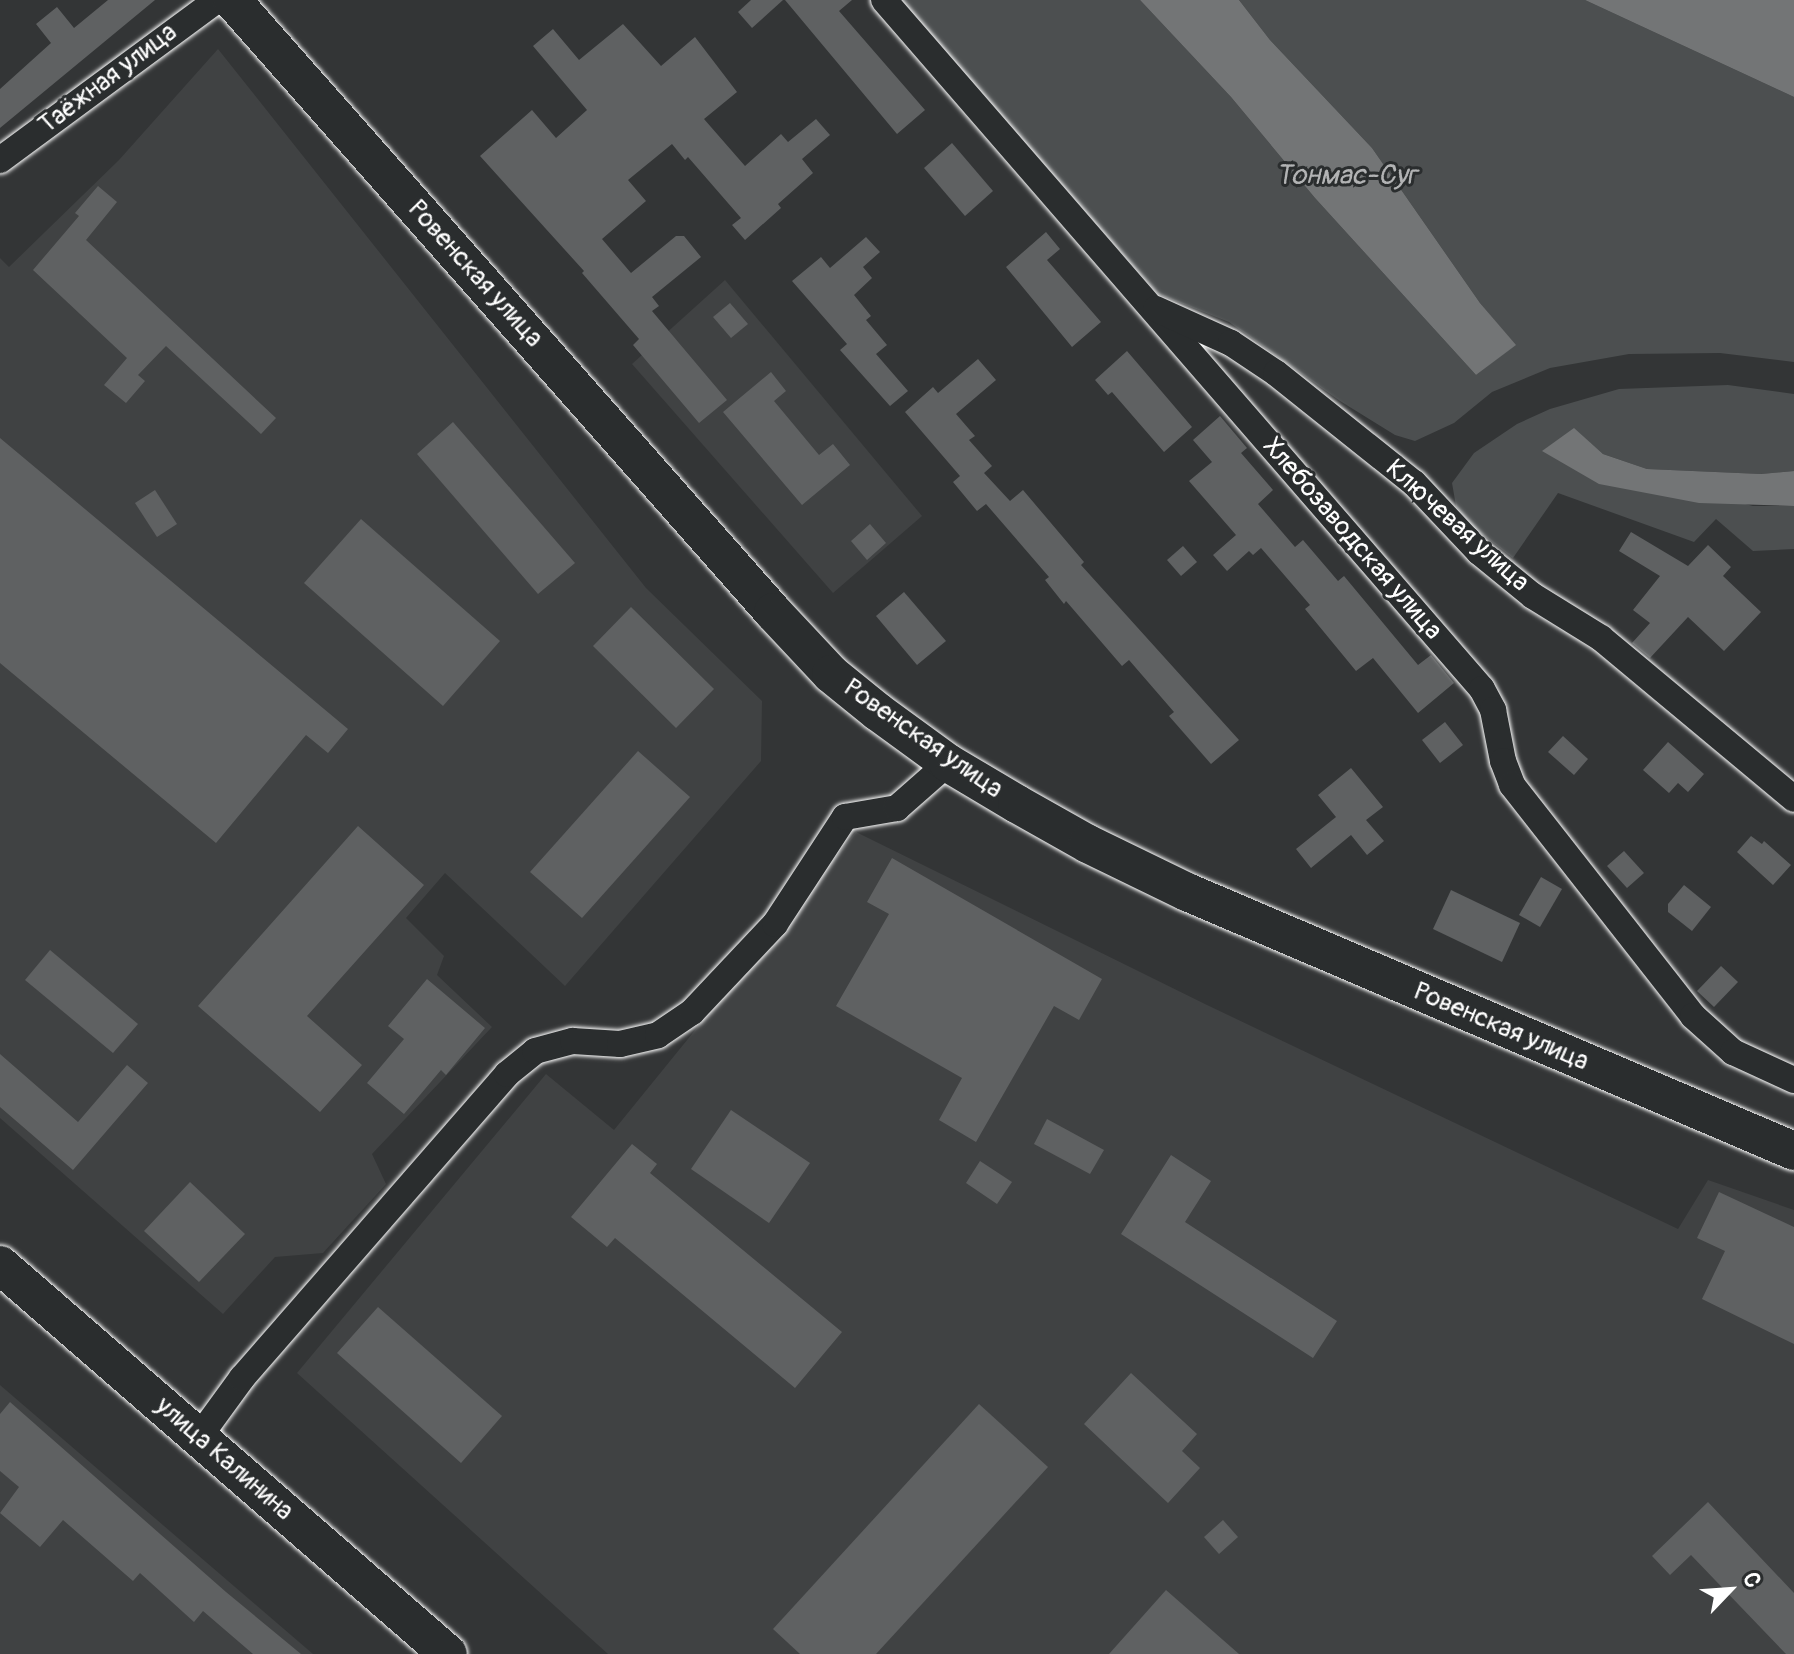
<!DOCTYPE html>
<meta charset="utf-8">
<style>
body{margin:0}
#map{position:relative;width:1794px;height:1654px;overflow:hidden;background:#333536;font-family:Pangolin,sans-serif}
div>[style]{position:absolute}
.built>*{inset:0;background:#404243}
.green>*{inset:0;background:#4c4f50}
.water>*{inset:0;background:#737576}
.building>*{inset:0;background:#5f6162}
.roads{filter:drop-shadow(0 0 2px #fff) drop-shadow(0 0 2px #fff)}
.minor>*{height:26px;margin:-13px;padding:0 13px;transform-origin:13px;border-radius:13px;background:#2a2d2e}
.secondary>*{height:38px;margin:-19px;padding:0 19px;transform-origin:19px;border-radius:19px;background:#2a2d2e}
span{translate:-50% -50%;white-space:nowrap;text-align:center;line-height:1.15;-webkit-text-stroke:6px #2a2d2e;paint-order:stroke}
.street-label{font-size:26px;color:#fff}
.water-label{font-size:28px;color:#b2b3b4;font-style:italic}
.north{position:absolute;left:1690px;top:1550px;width:80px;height:80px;-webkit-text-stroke:6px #2a2d2e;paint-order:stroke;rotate:65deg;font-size:22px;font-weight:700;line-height:32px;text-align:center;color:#fff}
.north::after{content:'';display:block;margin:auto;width:28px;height:36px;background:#fff;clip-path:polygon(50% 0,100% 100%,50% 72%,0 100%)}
</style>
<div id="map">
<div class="built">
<i style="clip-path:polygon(218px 49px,646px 588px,762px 701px,761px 761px,565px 986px,445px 873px,406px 918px,444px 956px,437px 975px,492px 1027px,372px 1154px,386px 1184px,323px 1253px,275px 1257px,223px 1314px,0 1118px,0 258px,9px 267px,119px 160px)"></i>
<i style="clip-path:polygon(725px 280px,922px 516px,833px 593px,632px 364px)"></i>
<i style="clip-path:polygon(856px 832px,1207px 1005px,1678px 1229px,1708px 1180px,1794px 1210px,1794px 1654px,608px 1654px,297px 1373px,546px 1074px,614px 1130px)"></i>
<i style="clip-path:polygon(0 1385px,313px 1654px,0 1654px)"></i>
</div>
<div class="green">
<i style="clip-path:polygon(900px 0,1140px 0,1231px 97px,1315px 198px,1476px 375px,1515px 345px,1480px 303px,1372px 148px,1270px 40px,1239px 0,1585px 0,1794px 97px,1794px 362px,1720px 353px,1629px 354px,1550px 368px,1492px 392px,1454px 423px,1415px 441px,1395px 435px,1340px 401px,1229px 322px,1158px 294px)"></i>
<i style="clip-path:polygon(1728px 385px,1794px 394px,1794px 471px,1761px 474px,1647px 469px,1603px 454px,1574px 429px,1543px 451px,1753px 506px,1794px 506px,1794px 549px,1753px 551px,1716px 519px,1694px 542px,1558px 493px,1513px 558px,1473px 527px,1456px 506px,1452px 483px,1474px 453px,1517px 424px,1550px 409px,1619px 389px)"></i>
</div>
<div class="water">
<i style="clip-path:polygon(1140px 0,1239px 0,1270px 40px,1372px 148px,1480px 303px,1516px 345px,1476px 375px,1315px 198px,1231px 97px)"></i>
<i style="clip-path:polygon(1585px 0,1794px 0,1794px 97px)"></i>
<i style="clip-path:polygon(1574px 428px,1603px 454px,1647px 469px,1761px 474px,1794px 471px,1794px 506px,1699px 503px,1599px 484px,1542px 451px)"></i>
</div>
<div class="building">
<i style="clip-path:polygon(108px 0,155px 0,0 128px,0 89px,51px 43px,36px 24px,57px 7px,74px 28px)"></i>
<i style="clip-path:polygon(751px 0,783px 0,752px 28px,738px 12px)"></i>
<i style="clip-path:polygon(785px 0,852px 0,839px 11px,925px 110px,897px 134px)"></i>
<i style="clip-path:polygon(623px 24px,661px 66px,695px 37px,737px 92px,704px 119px,745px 166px,781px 134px,788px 142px,816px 119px,830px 135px,802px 159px,813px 173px,778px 204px,781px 208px,745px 240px,732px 225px,741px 218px,688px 157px,685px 160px,672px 144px,628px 180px,646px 201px,602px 239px,631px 273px,676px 236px,684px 236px,701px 257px,652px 297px,659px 306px,652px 311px,727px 400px,699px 423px,633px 345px,639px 339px,582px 273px,584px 271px,480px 156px,532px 110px,556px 138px,587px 110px,533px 46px,553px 29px,579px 60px)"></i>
<i style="clip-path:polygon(952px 143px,993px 191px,965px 216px,924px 168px)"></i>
<i style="clip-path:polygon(98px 186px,117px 202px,86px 240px,276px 418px,261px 434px,166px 346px,138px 375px,145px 381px,126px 403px,104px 385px,127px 358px,33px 270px,79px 216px,75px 213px)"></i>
<i style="clip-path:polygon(1046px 232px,1060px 249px,1047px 260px,1101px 322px,1072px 347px,1006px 267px)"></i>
<i style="clip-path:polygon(866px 237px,880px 252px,863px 267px,872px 278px,854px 295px,871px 316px,866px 320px,887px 345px,876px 354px,908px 391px,890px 406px,840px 350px,847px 344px,792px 281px,821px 257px,830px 268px)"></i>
<i style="clip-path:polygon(730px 303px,748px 324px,731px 338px,713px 317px)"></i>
<i style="clip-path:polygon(1127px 351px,1192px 427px,1164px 452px,1112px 392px,1108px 395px,1095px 380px)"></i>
<i style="clip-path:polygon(978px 359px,996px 380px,956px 414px,975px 436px,969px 440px,992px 466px,984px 473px,1010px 501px,1023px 490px,1084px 562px,1081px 565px,1239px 740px,1211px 764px,1169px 716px,1174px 712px,1129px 660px,1122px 666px,1066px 601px,1064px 604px,1045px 580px,1049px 577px,986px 504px,977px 511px,953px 482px,960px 476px,905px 412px,933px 387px,938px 393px)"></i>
<i style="clip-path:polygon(771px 372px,786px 391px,774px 401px,819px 455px,833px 444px,850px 465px,802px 505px,723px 412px)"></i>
<i style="clip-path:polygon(1220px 416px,1247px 448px,1241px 453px,1273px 490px,1258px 504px,1295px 547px,1303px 540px,1338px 581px,1344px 576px,1418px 665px,1431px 655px,1454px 683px,1418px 713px,1373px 658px,1356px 671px,1305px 609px,1310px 605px,1261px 548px,1253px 555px,1249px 551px,1227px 571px,1213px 555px,1236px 535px,1189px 481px,1212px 462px,1193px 440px)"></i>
<i style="clip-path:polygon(453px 422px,575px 563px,538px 594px,417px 454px)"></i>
<i style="clip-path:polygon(0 438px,348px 729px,328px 753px,306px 735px,216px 843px,0 663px)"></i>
<i style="clip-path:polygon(155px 490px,177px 524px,157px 537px,135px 503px)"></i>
<i style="clip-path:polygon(361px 519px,500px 641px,443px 706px,304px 583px)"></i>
<i style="clip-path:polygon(870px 524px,886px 543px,867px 560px,851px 541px)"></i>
<i style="clip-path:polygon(1631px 532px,1688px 566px,1708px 545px,1731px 567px,1723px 576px,1761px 612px,1724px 651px,1688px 617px,1650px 658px,1632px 643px,1650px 623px,1633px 610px,1660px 576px,1619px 551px)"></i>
<i style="clip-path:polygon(1183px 546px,1197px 562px,1181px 576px,1167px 560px)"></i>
<i style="clip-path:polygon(904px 592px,946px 641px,917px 665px,876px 616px)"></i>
<i style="clip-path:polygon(631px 607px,714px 689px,676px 728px,593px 646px)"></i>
<i style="clip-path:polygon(1445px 722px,1463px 745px,1440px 763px,1422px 740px)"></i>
<i style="clip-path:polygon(1563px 736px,1588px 759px,1574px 775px,1548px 752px)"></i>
<i style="clip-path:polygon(1668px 742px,1704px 774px,1688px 792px,1678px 783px,1669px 793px,1643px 770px)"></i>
<i style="clip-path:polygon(638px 751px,690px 797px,582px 918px,530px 872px)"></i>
<i style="clip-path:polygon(1351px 768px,1383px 807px,1366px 820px,1384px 841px,1367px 855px,1351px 835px,1311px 868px,1296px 849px,1336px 817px,1318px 795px)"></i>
<i style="clip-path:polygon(358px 826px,424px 885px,307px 1016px,362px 1065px,320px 1112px,198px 1006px)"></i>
<i style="clip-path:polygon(1751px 836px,1762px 844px,1764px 841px,1791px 865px,1773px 885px,1737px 852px)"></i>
<i style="clip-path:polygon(1624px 851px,1644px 873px,1627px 888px,1607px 866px)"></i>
<i style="clip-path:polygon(892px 858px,1102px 979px,1079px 1020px,1054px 1006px,976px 1142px,939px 1120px,962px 1078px,836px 1006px,889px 914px,867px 902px)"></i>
<i style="clip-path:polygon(1541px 877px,1562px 889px,1540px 927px,1519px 915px)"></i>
<i style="clip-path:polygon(1684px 885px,1711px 907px,1692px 931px,1668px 912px,1668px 904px)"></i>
<i style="clip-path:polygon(1451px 890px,1520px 923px,1502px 962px,1433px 929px)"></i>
<i style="clip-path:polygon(50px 950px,138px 1024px,113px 1053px,25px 980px)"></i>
<i style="clip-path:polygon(1721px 966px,1738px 982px,1714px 1007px,1697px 991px)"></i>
<i style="clip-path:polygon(427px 979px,485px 1028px,446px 1075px,441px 1070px,404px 1114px,367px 1083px,404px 1039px,388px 1026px)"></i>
<i style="clip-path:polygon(0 1054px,78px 1122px,127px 1065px,148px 1083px,73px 1170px,0 1107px)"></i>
<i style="clip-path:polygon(731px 1110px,810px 1163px,769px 1223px,691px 1169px)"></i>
<i style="clip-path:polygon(1047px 1119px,1104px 1150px,1090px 1174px,1034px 1144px)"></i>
<i style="clip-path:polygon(632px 1144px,657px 1164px,650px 1173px,842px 1332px,795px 1388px,615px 1238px,607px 1247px,571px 1217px)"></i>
<i style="clip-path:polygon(1171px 1155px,1211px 1181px,1185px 1222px,1337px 1321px,1313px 1358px,1121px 1234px)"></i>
<i style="clip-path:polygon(980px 1161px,1012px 1182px,997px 1204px,966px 1183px)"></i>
<i style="clip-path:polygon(190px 1182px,245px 1234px,199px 1282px,144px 1231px)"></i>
<i style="clip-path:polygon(1719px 1192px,1794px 1227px,1794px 1344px,1702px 1299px,1725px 1251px,1697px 1238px)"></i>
<i style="clip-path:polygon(378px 1307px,502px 1416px,461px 1463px,337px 1353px)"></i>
<i style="clip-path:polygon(1131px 1373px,1197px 1434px,1182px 1451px,1200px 1468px,1168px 1503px,1084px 1424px)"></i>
<i style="clip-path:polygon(10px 1402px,226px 1592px,301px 1654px,253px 1654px,203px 1611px,194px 1622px,140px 1573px,133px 1581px,63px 1520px,40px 1547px,0 1513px,19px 1487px,0 1471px,0 1414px)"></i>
<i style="clip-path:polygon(979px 1404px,1048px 1467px,876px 1654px,800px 1654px,773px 1629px)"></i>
<i style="clip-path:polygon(1708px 1502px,1794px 1593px,1794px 1654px,1786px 1654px,1691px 1555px,1670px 1575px,1652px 1556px)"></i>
<i style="clip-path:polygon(1223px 1520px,1238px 1537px,1219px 1554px,1204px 1537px)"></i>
<i style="clip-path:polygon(1166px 1590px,1239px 1654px,1109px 1654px)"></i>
</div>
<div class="roads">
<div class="minor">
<i style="left:884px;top:0;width:912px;rotate:49.04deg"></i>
<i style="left:1482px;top:689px;width:24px;rotate:62deg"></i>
<i style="left:1493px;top:710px;width:52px;rotate:78.9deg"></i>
<i style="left:1503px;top:761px;width:26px;rotate:69deg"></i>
<i style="left:1512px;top:785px;width:293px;rotate:51.9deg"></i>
<i style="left:1693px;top:1016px;width:54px;rotate:42deg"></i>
<i style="left:1733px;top:1052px;width:67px;rotate:24.7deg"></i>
<i style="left:0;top:160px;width:270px;rotate:-36.4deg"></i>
<i style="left:1156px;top:309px;width:82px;rotate:24.4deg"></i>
<i style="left:1231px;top:343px;width:54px;rotate:33.7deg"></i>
<i style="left:1276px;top:373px;width:176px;rotate:38.6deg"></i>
<i style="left:1414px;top:483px;width:95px;rotate:46.7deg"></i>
<i style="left:1479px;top:552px;width:70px;rotate:39.2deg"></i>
<i style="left:1533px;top:596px;width:80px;rotate:31.7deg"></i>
<i style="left:1601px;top:638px;width:251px;rotate:39.8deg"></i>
<i style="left:199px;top:1437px;width:73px;rotate:-53.9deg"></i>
<i style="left:242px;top:1378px;width:403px;rotate:-48.9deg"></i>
<i style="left:507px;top:1074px;width:36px;rotate:-39deg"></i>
<i style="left:535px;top:1051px;width:39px;rotate:-15deg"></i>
<i style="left:573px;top:1041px;width:47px;rotate:3.7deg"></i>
<i style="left:620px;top:1044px;width:39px;rotate:-13deg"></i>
<i style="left:658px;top:1035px;width:41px;rotate:-34.1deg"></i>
<i style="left:692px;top:1012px;width:121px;rotate:-46.7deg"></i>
<i style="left:775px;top:924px;width:128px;rotate:-56.8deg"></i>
<i style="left:845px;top:817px;width:53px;rotate:-9.8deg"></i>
<i style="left:897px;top:808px;width:68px;rotate:-41.4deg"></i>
</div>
<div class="secondary">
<i style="left:232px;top:0;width:817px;rotate:48.52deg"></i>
<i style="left:773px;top:612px;width:85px;rotate:46.9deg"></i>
<i style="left:831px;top:674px;width:60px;rotate:39deg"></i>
<i style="left:878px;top:712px;width:87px;rotate:36.1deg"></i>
<i style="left:948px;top:763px;width:80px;rotate:30.7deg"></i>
<i style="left:1017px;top:804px;width:81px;rotate:29.4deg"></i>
<i style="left:1088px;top:844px;width:110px;rotate:25.9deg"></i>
<i style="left:1187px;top:892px;width:660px;rotate:23.11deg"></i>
<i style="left:0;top:1265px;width:593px;rotate:40.97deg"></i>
</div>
</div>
<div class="street-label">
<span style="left:108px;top:79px;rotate:-37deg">Таёжная улица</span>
<span style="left:475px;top:274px;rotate:48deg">Ровенская улица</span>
<span style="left:1457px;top:526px;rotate:42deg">Ключевая улица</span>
<span style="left:1352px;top:539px;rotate:49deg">Хлебозаводская улица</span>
<span style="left:923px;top:739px;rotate:35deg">Ровенская улица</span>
<span style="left:1501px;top:1027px;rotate:23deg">Ровенская улица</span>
<span style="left:224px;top:1459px;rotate:41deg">улица Калинина</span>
</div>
<div class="water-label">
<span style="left:1346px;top:176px">Тонмас-Суг</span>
</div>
<div class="north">С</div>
</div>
